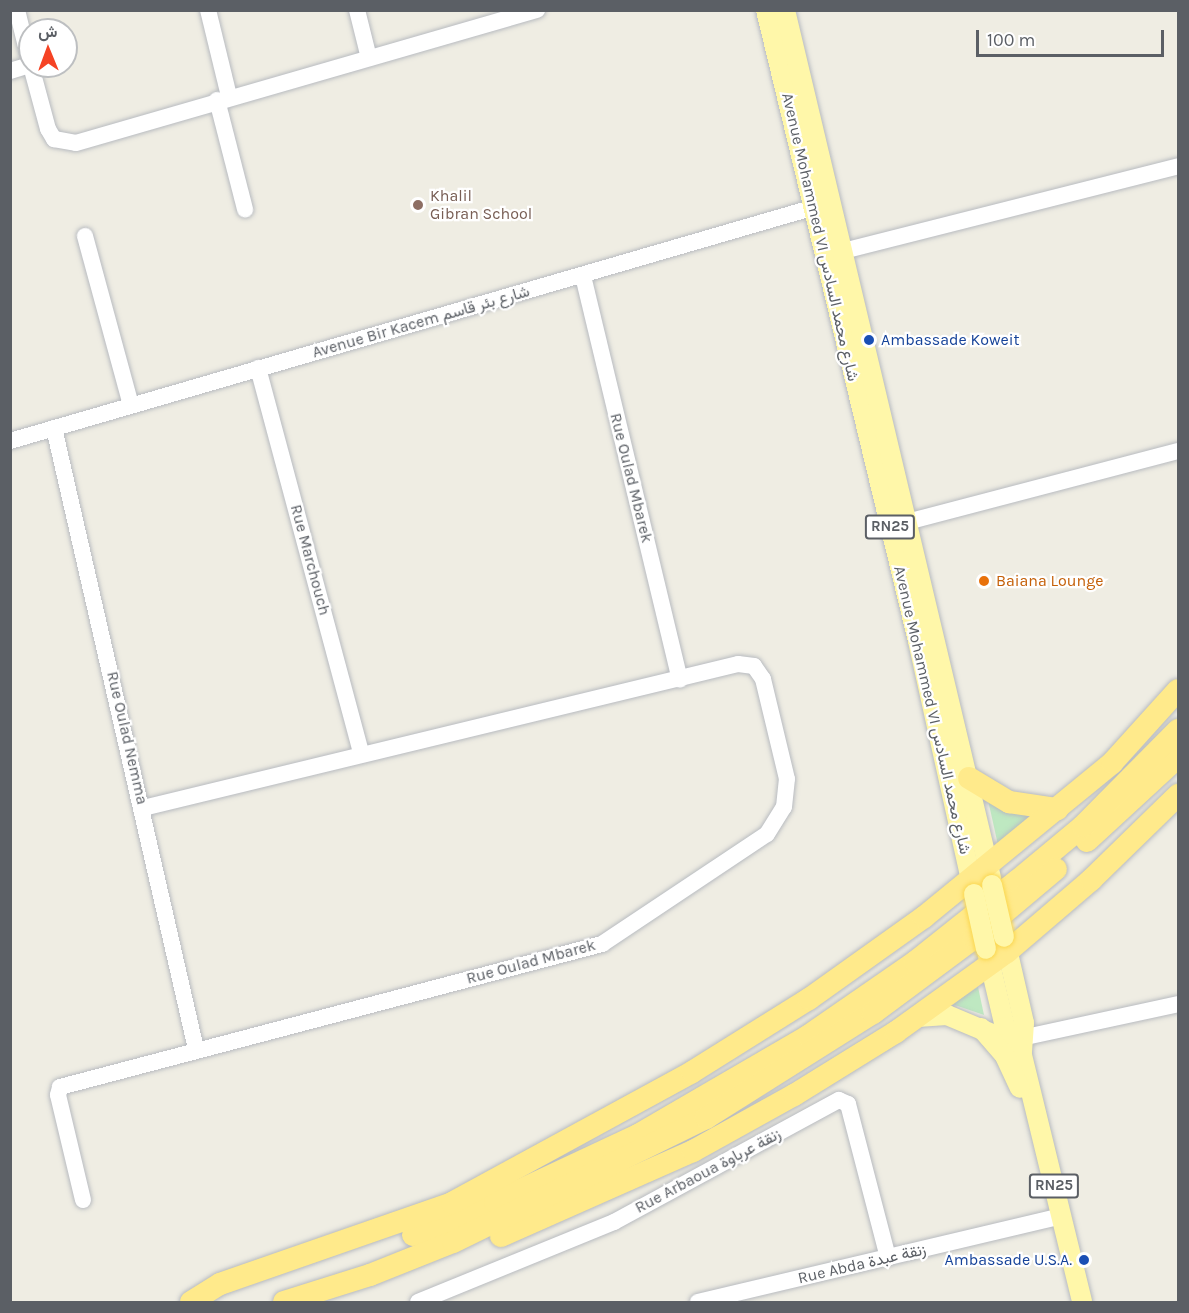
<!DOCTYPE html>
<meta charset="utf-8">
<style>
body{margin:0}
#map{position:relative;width:1189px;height:1313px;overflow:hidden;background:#efede3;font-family:Karla,Vazirmatn,sans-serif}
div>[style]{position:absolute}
.green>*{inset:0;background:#bee8c1}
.roads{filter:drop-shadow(0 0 2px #b8bbc0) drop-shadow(0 0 2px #b8bbc0)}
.minor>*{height:16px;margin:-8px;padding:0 8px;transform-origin:8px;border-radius:8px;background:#fff}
.major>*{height:20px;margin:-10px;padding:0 10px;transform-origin:10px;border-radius:10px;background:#fff7a9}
.highway>*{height:22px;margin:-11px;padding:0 11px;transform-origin:11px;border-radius:11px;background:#ffea8b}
.bridges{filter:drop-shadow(0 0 2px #fbd751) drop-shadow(0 0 2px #fbd751)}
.major-bridge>*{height:20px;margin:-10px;padding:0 10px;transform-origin:10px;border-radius:10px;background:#fff7a9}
.dots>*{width:16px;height:16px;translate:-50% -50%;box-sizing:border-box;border:3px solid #fff;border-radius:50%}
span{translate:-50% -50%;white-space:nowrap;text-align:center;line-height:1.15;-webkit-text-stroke:4.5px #fff;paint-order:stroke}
.shield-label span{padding:2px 4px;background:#fff;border:2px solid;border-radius:4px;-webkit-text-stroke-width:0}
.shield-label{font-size:15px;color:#5b5f65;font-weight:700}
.education-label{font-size:16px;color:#785e54}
.left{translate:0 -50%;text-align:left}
.street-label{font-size:16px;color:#5b5f65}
.transit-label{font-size:16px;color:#164399}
.right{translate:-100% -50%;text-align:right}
.food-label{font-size:16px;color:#c56008}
.frame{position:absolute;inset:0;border:12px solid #5b5f65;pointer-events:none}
.north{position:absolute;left:18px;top:18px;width:60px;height:60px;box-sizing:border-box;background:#fff;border:2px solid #bdbfc1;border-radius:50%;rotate:359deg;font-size:16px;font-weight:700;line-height:24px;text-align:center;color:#5b5f65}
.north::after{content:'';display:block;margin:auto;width:21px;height:27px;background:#f54324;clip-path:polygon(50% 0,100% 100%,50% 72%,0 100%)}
.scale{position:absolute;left:976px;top:30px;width:188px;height:27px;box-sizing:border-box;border:3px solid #5b5f65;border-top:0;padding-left:8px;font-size:18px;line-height:21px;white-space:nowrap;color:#5b5f65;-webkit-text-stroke:4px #fff;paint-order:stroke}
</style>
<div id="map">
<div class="green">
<i style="clip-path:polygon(988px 800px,1036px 815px,998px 845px)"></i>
<i style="clip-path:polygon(978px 987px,984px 1015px,952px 1004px)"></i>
</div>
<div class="roads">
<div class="minor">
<i style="left:17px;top:10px;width:55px;rotate:76.2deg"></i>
<i style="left:208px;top:10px;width:89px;rotate:76.3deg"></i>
<i style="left:357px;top:10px;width:49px;rotate:76deg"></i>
<i style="left:31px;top:66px;width:65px;rotate:74.9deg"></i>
<i style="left:48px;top:129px;width:12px;rotate:59deg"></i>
<i style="left:54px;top:139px;width:22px;rotate:10deg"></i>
<i style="left:76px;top:143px;width:480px;rotate:-16.1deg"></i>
<i style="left:10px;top:71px;width:21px;rotate:-17deg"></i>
<i style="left:217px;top:100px;width:113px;rotate:75.6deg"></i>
<i style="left:85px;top:236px;width:175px;rotate:74.8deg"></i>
<i style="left:843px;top:251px;width:346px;rotate:-14.2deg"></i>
<i style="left:583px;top:276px;width:415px;rotate:76.5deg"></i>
<i style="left:258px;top:368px;width:399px;rotate:75deg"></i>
<i style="left:54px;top:428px;width:637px;rotate:77.12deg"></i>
<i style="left:10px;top:441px;width:849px;rotate:-16.21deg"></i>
<i style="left:907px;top:522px;width:280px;rotate:-14.7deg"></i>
<i style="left:1012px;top:1040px;width:170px;rotate:-12.2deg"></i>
<i style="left:83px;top:1200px;width:108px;rotate:-103.4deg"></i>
<i style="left:58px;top:1095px;width:8px;rotate:-76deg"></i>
<i style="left:60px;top:1087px;width:561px;rotate:-14.78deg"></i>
<i style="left:602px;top:944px;width:198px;rotate:-33.7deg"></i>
<i style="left:767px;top:834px;width:32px;rotate:-58deg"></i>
<i style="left:784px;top:807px;width:28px;rotate:-84deg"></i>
<i style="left:787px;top:779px;width:103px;rotate:-103.5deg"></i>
<i style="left:763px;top:679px;width:16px;rotate:-125deg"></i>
<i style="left:754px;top:666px;width:16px;rotate:-173deg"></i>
<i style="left:738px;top:664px;width:612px;rotate:166.4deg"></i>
<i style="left:418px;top:1302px;width:212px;rotate:-22.2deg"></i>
<i style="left:614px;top:1222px;width:256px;rotate:-28.5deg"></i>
<i style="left:839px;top:1100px;width:10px;rotate:24deg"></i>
<i style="left:848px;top:1104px;width:159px;rotate:75.4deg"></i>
<i style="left:698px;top:1302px;width:374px;rotate:-13.3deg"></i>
</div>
<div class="major">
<i style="left:766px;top:10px;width:649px;rotate:76.46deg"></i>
<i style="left:918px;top:641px;width:258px;rotate:77.5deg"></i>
<i style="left:785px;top:10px;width:892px;rotate:76.65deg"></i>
<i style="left:1005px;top:940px;width:85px;rotate:77.1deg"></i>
<i style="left:1024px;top:1023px;width:32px;rotate:94deg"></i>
<i style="left:1022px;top:1055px;width:254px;rotate:76.3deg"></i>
<i style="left:987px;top:951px;width:78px;rotate:76.7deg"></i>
<i style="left:1005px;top:1027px;width:33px;rotate:59deg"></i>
<i style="left:917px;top:1017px;width:30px;rotate:-4deg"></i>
<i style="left:947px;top:1015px;width:49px;rotate:22.9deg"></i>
<i style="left:981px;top:1028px;width:37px;rotate:49deg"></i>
<i style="left:1005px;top:1056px;width:35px;rotate:65deg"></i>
</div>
<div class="highway">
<i style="left:969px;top:778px;width:47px;rotate:31deg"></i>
<i style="left:1009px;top:802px;width:49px;rotate:8.3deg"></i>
<i style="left:1087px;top:841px;width:124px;rotate:-42.7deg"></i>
<i style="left:413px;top:1235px;width:88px;rotate:-21.9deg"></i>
<i style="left:495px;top:1202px;width:158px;rotate:-25.1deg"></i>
<i style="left:638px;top:1135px;width:197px;rotate:-30.2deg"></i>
<i style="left:808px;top:1036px;width:130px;rotate:-34.7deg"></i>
<i style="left:915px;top:962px;width:130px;rotate:-38.5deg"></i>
<i style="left:1017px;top:881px;width:86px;rotate:-39.8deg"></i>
<i style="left:1083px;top:826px;width:135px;rotate:-45.3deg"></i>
<i style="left:501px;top:1236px;width:210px;rotate:-23.9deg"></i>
<i style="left:693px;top:1151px;width:115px;rotate:-29deg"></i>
<i style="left:794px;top:1095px;width:120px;rotate:-31.7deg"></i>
<i style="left:896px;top:1032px;width:137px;rotate:-35.8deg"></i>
<i style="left:1007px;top:952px;width:111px;rotate:-40.6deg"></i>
<i style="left:1091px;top:880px;width:122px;rotate:-44.3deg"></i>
<i style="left:191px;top:1302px;width:34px;rotate:-32deg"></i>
<i style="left:220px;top:1284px;width:246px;rotate:-19.2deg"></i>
<i style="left:452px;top:1203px;width:273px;rotate:-28.6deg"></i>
<i style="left:692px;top:1072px;width:138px;rotate:-32deg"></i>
<i style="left:809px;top:999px;width:141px;rotate:-35.5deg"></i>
<i style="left:924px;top:917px;width:243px;rotate:-39.3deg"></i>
<i style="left:1112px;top:763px;width:98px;rotate:-47.9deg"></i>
<i style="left:284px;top:1302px;width:90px;rotate:-17.4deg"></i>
<i style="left:370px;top:1275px;width:89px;rotate:-21.7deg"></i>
<i style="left:453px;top:1242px;width:282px;rotate:-26.1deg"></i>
<i style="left:706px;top:1118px;width:197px;rotate:-32.2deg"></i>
<i style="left:873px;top:1013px;width:126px;rotate:-36.6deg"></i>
<i style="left:974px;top:938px;width:107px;rotate:-40.1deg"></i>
</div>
</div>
<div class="bridges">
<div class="major-bridge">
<i style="left:992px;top:885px;width:53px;rotate:77deg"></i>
<i style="left:974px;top:894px;width:56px;rotate:77.7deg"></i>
</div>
</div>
<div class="dots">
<i style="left:418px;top:205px;background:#8d6e63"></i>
<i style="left:869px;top:340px;background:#1a4fb4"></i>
<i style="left:984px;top:581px;background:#e8710a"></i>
<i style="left:1084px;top:1260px;background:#1a4fb4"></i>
</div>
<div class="shield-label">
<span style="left:890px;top:527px">RN25</span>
<span style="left:1054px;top:1186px">RN25</span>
</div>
<div class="education-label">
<span class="left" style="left:430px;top:205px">Khalil<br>Gibran School</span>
</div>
<div class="street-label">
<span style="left:820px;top:237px;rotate:77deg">Avenue Mohammed VI شارع محمد السادس</span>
<span style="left:421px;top:322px;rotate:-16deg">Avenue Bir Kacem شارع بئر قاسم</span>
<span style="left:631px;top:478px;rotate:76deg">Rue Oulad Mbarek</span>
<span style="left:310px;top:560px;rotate:75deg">Rue Marchouch</span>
<span style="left:932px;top:710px;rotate:77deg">Avenue Mohammed VI شارع محمد السادس</span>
<span style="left:127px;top:738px;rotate:77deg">Rue Oulad Nemma</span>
<span style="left:531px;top:962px;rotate:-15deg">Rue Oulad Mbarek</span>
<span style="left:708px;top:1171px;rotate:-28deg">Rue Arbaoua زنقة عرباوة</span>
<span style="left:862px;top:1264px;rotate:-13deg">Rue Abda زنقة عبدة</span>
</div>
<div class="transit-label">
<span class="left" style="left:881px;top:340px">Ambassade Koweit</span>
<span class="right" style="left:1072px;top:1260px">Ambassade U.S.A.</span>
</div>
<div class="food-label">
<span class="left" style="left:996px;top:581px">Baiana Lounge</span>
</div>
<div class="frame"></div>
<div class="north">ش</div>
<div class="scale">100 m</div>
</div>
